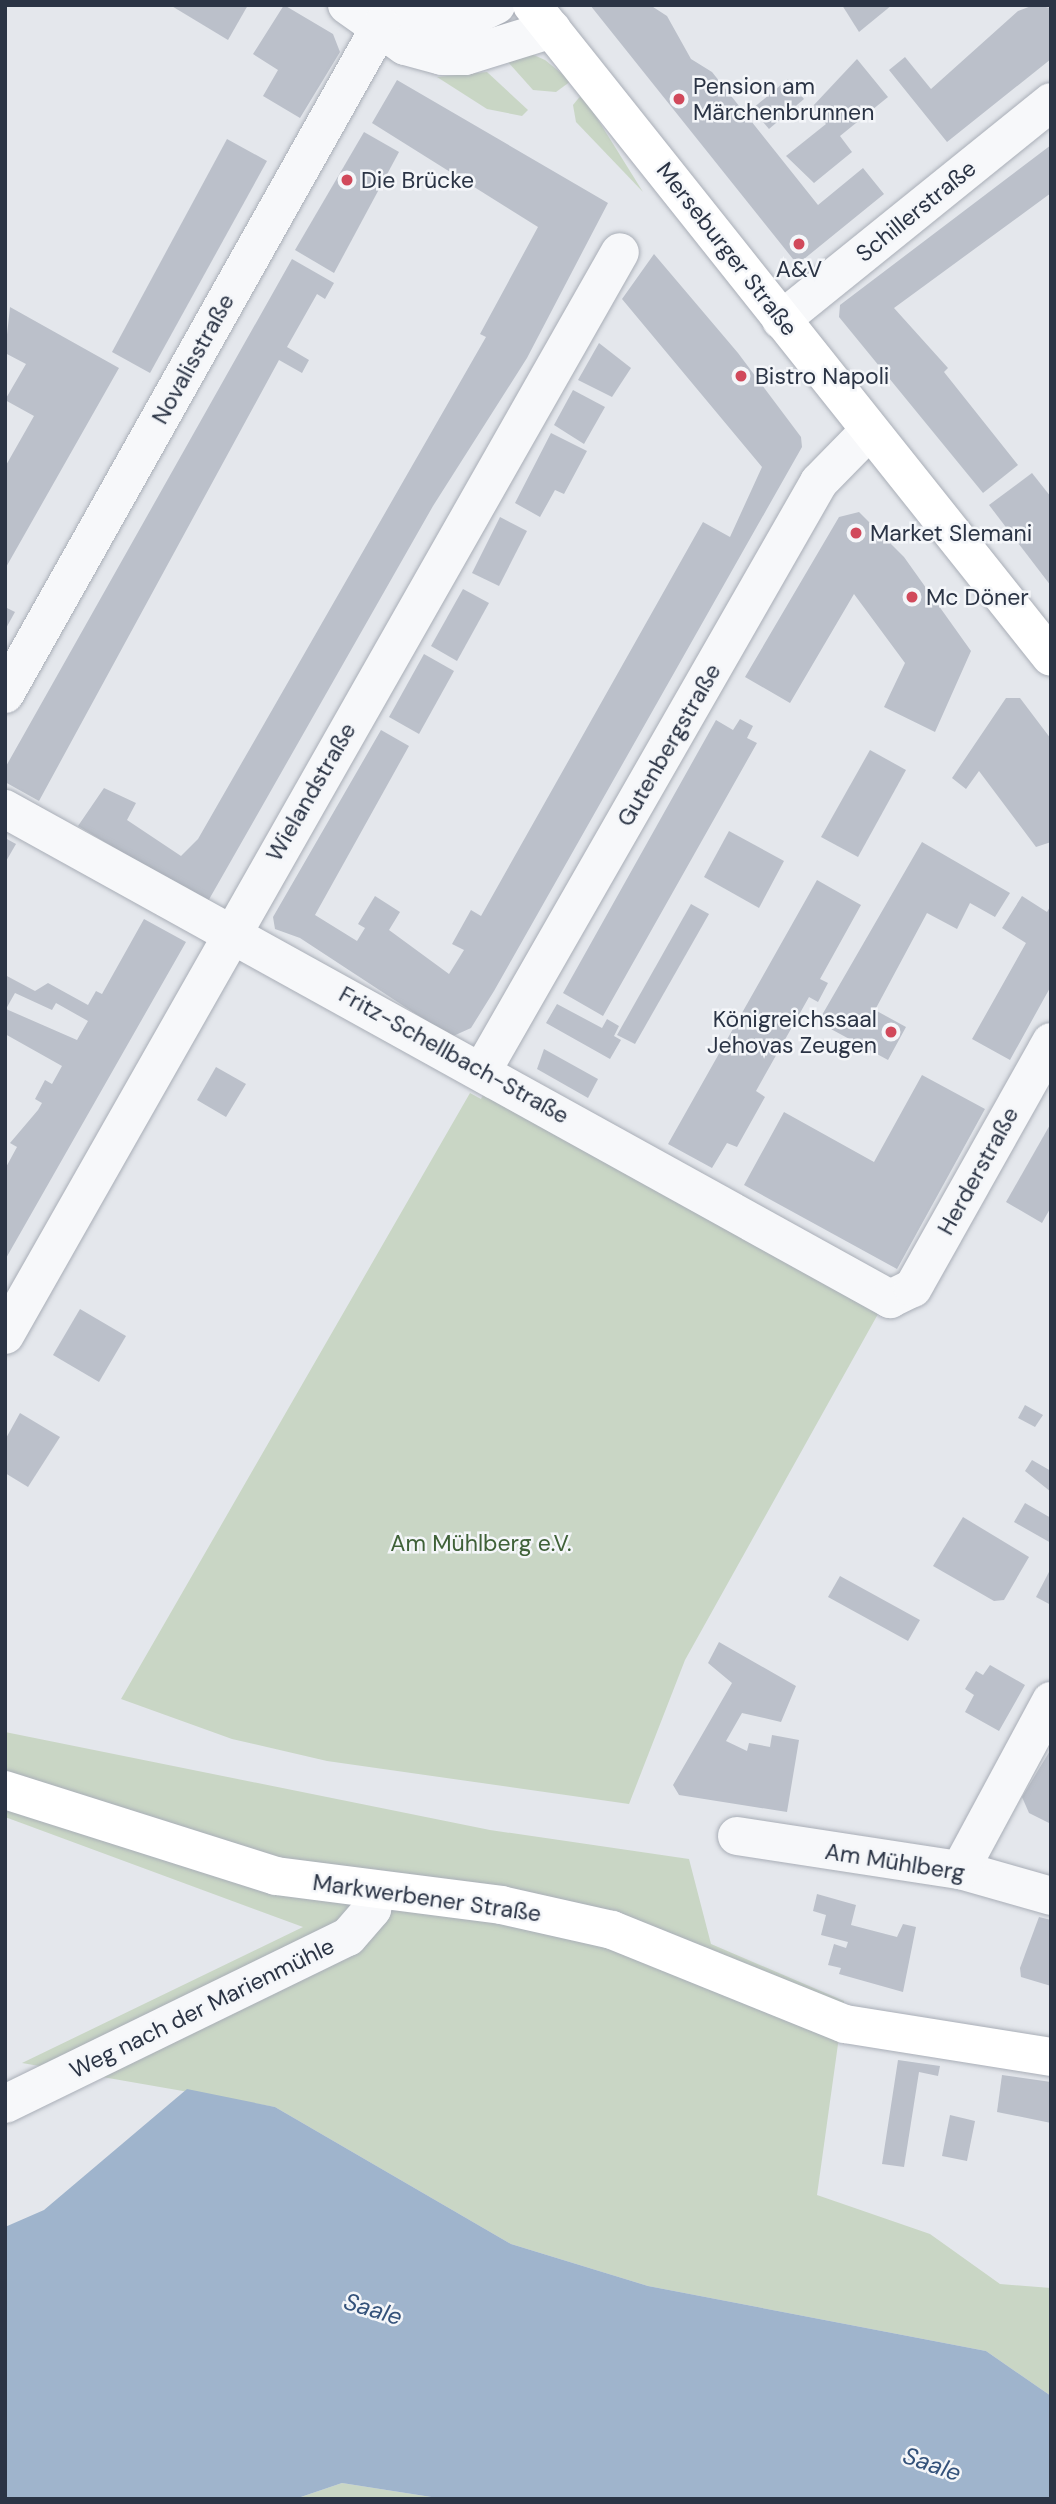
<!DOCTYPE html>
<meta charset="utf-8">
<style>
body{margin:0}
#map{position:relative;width:1056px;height:2504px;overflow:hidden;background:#e4e7ec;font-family:"DM Sans",sans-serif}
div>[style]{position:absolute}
.green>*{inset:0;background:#c9d6c5}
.water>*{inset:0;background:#9fb4cc}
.building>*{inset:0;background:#bbc0ca}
.roads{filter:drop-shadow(0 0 2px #a9aeb7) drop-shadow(0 0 2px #a9aeb7)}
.minor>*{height:38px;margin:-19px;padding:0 19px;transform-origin:19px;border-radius:19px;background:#f7f8fa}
.major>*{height:38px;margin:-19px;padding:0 19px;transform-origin:19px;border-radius:19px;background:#fff}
.dots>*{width:19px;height:19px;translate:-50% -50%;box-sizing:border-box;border:4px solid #f4f6f9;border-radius:50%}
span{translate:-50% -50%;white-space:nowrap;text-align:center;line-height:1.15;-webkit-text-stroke:5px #f4f6f9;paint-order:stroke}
.poi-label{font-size:23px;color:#2b3445}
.left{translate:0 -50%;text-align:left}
.right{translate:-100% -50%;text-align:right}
.street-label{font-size:23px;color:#2b3445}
.park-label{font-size:23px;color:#3f6138}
.water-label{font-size:24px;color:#34527a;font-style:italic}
.frame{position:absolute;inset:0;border:7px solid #2b3445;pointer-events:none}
</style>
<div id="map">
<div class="green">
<i style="clip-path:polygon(527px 52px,545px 60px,571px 81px,556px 92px,533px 90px,508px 62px)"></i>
<i style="clip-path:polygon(487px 72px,528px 110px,522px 116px,487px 109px,437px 77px)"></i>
<i style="clip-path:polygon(582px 94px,643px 192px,576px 122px,573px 105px)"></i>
<i style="clip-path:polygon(485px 1091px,878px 1314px,685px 1660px,629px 1804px,327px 1761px,232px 1739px,121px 1699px,470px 1093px,481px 1099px)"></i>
<i style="clip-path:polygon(5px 1732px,490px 1830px,689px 1859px,711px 1944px,844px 2001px,817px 2195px,930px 2234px,1000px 2284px,1051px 2288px,1051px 2396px,986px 2351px,648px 2286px,511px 2244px,275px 2107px,22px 2063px,303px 1927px,5px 1817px)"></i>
<i style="clip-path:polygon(342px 2483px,444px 2499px,295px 2499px)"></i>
</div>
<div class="water">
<i style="clip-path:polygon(187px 2089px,275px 2107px,511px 2244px,648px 2286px,986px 2351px,1051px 2396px,1051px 2499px,444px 2499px,342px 2483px,295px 2499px,5px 2499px,5px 2227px,44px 2210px)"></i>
</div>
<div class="building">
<i style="clip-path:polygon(170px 5px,248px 5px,228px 40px)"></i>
<i style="clip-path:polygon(284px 5px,333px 34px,340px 52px,300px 118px,263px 96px,278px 70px,253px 54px)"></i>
<i style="clip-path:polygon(590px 5px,650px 5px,667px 16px,691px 59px,712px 72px,818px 205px,863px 168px,884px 194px,804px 259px,793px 259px)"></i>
<i style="clip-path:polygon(842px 5px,892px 5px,859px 32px)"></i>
<i style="clip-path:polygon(1034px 5px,1051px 8px,1051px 59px,947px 142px,889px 70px,905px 57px,931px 89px,1018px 11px)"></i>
<i style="clip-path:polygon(857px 59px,888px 97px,840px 136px,852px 152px,814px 183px,786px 156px,826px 124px,812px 107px)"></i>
<i style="clip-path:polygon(788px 79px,804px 99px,769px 129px,752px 109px)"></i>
<i style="clip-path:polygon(397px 80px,608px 203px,527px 358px,433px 506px,207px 903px,78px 826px,104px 788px,136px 803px,127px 820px,181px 856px,198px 839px,486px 337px,480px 334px,538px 227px,372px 123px)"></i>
<i style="clip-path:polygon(364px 132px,399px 152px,334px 273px,295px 250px)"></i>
<i style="clip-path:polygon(227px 139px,267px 161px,150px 373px,112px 352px)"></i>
<i style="clip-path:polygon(1051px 145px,1051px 193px,894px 308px,948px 368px,944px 372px,1018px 465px,983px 493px,839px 317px,840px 305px)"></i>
<i style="clip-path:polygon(654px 254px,738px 353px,801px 437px,802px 447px,494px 991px,471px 1028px,451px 1037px,300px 938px,275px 929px,273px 917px,381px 730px,409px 746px,315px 915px,357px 941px,365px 928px,358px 924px,375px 896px,400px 912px,389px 930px,449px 974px,464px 950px,452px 944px,471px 910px,481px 916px,703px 522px,730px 537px,762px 467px,622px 299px)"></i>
<i style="clip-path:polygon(292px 259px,334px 283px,325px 299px,317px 294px,287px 347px,309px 360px,302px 373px,279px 360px,39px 801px,5px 782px,5px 768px)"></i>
<i style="clip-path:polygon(10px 307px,119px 368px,5px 569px,5px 467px,34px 416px,5px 400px,26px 364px,5px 353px)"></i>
<i style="clip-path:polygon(599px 343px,631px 368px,612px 397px,578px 380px)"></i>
<i style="clip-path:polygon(573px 390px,605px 407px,584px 444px,554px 425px)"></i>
<i style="clip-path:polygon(551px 433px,587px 451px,564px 494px,555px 490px,540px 517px,515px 503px)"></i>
<i style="clip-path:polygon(1032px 473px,1051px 497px,1051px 586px,989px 505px)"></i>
<i style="clip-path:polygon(859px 512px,904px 557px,971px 651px,935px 732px,884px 707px,905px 663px,854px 594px,790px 703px,745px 677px,839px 517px)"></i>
<i style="clip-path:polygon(500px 517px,527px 531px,499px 586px,472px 573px)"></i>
<i style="clip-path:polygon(463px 589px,489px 603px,457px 661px,431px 646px)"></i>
<i style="clip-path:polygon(5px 607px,15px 612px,5px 630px)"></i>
<i style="clip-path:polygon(424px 654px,454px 671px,419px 734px,389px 717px)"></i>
<i style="clip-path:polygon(1006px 698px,1020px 698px,1051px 739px,1051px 842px,1036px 847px,979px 771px,966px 789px,952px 778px)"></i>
<i style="clip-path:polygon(740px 719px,753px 726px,747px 738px,757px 743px,603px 1016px,563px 993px,716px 720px,733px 730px)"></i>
<i style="clip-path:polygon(870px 750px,906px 770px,858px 857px,821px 837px)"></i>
<i style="clip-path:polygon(729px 831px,784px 861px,759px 908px,704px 877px)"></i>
<i style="clip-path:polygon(5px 838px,16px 844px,5px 863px)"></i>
<i style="clip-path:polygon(922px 842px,1010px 893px,995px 917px,970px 903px,957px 929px,927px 913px,875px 1010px,906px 1027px,888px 1060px,818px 1022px)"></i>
<i style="clip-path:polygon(817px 880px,861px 905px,820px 979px,828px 983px,818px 1002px,809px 997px,756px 1091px,765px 1097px,737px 1147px,727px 1143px,712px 1168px,668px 1144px)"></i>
<i style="clip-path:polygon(1022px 896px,1047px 912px,1051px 905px,1051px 986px,1010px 1060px,972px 1039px,1026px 943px,1002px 928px)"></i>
<i style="clip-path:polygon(691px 904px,709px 914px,635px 1044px,617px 1035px)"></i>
<i style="clip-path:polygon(evenodd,144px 919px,186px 942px,5px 1260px,5px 1169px,17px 1147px,10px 1143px,38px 1110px,42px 1103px,35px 1099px,45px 1080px,52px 1084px,62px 1066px,5px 1034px,5px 975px,35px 991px,48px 983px,88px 1005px,96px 991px,102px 994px,144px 919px,15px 993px,52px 1010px,56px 1003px,88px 1021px,77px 1040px,6px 1009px,15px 993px)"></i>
<i style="clip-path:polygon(557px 1004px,602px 1028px,607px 1019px,619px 1026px,614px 1036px,621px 1040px,610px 1059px,546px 1023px)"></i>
<i style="clip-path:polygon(544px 1049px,598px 1079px,588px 1098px,537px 1069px)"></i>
<i style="clip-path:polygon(216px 1067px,246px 1084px,226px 1117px,197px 1100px)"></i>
<i style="clip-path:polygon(922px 1075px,985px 1109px,897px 1269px,744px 1185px,784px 1112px,874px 1162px)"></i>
<i style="clip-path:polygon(1051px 1123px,1051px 1207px,1042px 1223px,1006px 1202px)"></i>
<i style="clip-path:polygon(80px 1309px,126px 1336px,99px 1382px,53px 1355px)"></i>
<i style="clip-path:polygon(1025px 1405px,1043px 1415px,1035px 1427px,1018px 1418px)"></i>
<i style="clip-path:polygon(20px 1413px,60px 1437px,28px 1487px,5px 1473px,5px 1440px)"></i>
<i style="clip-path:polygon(1032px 1460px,1051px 1471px,1051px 1492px,1025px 1471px)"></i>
<i style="clip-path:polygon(1025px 1503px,1051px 1518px,1051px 1543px,1014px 1522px)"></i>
<i style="clip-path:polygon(963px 1517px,1029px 1557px,1004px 1600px,994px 1601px,933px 1566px)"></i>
<i style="clip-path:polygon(1051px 1568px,1051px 1605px,1036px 1597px)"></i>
<i style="clip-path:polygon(840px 1576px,920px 1620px,908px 1641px,828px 1597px)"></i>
<i style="clip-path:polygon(719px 1642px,796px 1686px,781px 1722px,742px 1713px,726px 1741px,747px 1751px,749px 1743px,770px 1747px,772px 1735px,799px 1740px,787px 1812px,679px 1795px,673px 1785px,732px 1683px,708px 1663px)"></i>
<i style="clip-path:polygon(990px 1665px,1025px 1685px,999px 1731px,965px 1712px,974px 1695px,965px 1689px,976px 1671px,983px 1675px)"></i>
<i style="clip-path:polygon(1051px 1749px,1051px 1824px,1029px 1813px,1022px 1797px)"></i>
<i style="clip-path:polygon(817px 1894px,856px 1905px,851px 1925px,897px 1937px,903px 1924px,916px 1927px,903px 1992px,839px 1974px,841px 1968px,828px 1965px,834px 1944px,846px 1948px,848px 1942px,821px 1935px,826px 1915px,813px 1911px)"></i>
<i style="clip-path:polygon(1039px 1917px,1051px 1920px,1051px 1986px,1021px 1977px,1020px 1968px)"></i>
<i style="clip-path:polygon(898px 2060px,940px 2066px,938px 2076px,919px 2072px,904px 2167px,882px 2164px)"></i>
<i style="clip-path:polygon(1002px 2075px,1051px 2082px,1051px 2123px,997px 2112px)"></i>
<i style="clip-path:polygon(950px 2115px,975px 2121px,967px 2161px,942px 2156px)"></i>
</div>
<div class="roads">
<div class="minor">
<i style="left:347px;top:5px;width:71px;rotate:35.3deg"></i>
<i style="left:405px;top:46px;width:38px;rotate:15deg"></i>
<i style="left:442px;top:56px;width:23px"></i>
<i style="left:465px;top:56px;width:91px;rotate:-17.2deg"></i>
<i style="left:383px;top:25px;width:72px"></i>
<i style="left:455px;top:25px;width:46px;rotate:-26deg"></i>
<i style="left:781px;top:320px;width:347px;rotate:-38.9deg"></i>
<i style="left:5px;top:694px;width:767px;rotate:-60.66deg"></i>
<i style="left:5px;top:809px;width:1012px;rotate:28.97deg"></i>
<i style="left:890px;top:1299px;width:25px;rotate:-26deg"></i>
<i style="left:913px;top:1288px;width:282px;rotate:-60.7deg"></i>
<i style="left:482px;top:1071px;width:679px;rotate:-60.22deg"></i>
<i style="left:819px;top:482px;width:71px;rotate:-45.6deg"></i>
<i style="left:5px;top:1335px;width:1245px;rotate:-60.41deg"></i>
<i style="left:737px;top:1836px;width:226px;rotate:8.7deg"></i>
<i style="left:960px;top:1870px;width:95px;rotate:15.9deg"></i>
<i style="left:960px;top:1870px;width:192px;rotate:-61.7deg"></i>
<i style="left:5px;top:2104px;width:381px;rotate:-26deg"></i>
<i style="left:348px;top:1937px;width:37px;rotate:-49deg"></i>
<i style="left:372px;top:1909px;width:19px;rotate:-78deg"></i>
</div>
<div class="major">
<i style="left:532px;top:5px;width:833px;rotate:51.48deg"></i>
<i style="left:5px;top:1790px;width:284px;rotate:17.6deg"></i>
<i style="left:276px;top:1876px;width:227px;rotate:7.3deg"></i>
<i style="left:501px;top:1905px;width:114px;rotate:12.7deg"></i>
<i style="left:612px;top:1930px;width:251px;rotate:22deg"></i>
<i style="left:845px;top:2024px;width:209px;rotate:9.1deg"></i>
</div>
</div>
<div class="dots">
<i style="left:679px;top:99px;background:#d1495b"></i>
<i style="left:347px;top:180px;background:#d1495b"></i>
<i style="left:799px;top:244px;background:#d1495b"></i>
<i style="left:741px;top:376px;background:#d1495b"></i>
<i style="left:856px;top:533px;background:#d1495b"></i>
<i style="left:912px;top:597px;background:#d1495b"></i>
<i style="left:891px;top:1032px;background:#d1495b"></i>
</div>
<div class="poi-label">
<span class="left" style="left:693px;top:99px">Pension am<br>Märchenbrunnen</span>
<span class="left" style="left:361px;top:180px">Die Brücke</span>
<span style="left:799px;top:269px">A&amp;V</span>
<span class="left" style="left:755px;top:376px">Bistro Napoli</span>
<span class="left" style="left:870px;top:533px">Market Slemani</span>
<span class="left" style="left:926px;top:597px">Mc Döner</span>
<span class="right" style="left:877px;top:1032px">Königreichssaal<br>Jehovas Zeugen</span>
</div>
<div class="street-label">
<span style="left:916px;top:211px;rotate:-39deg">Schillerstraße</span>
<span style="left:727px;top:249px;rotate:52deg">Merseburger Straße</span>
<span style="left:193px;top:359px;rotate:-61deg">Novalisstraße</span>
<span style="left:669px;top:745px;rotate:-60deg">Gutenbergstraße</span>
<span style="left:311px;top:792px;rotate:-60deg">Wielandstraße</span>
<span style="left:454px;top:1055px;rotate:29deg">Fritz-Schellbach-Straße</span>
<span style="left:978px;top:1171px;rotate:-61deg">Herderstraße</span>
<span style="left:895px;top:1862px;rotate:9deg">Am Mühlberg</span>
<span style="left:427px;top:1898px;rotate:8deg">Markwerbener Straße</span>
<span style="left:202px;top:2008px;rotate:-26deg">Weg nach der Marienmühle</span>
</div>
<div class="park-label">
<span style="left:481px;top:1543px">Am Mühlberg e.V.</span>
</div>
<div class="water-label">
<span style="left:373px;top:2309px;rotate:17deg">Saale</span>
<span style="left:932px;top:2464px;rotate:19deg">Saale</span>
</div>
<div class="frame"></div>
</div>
